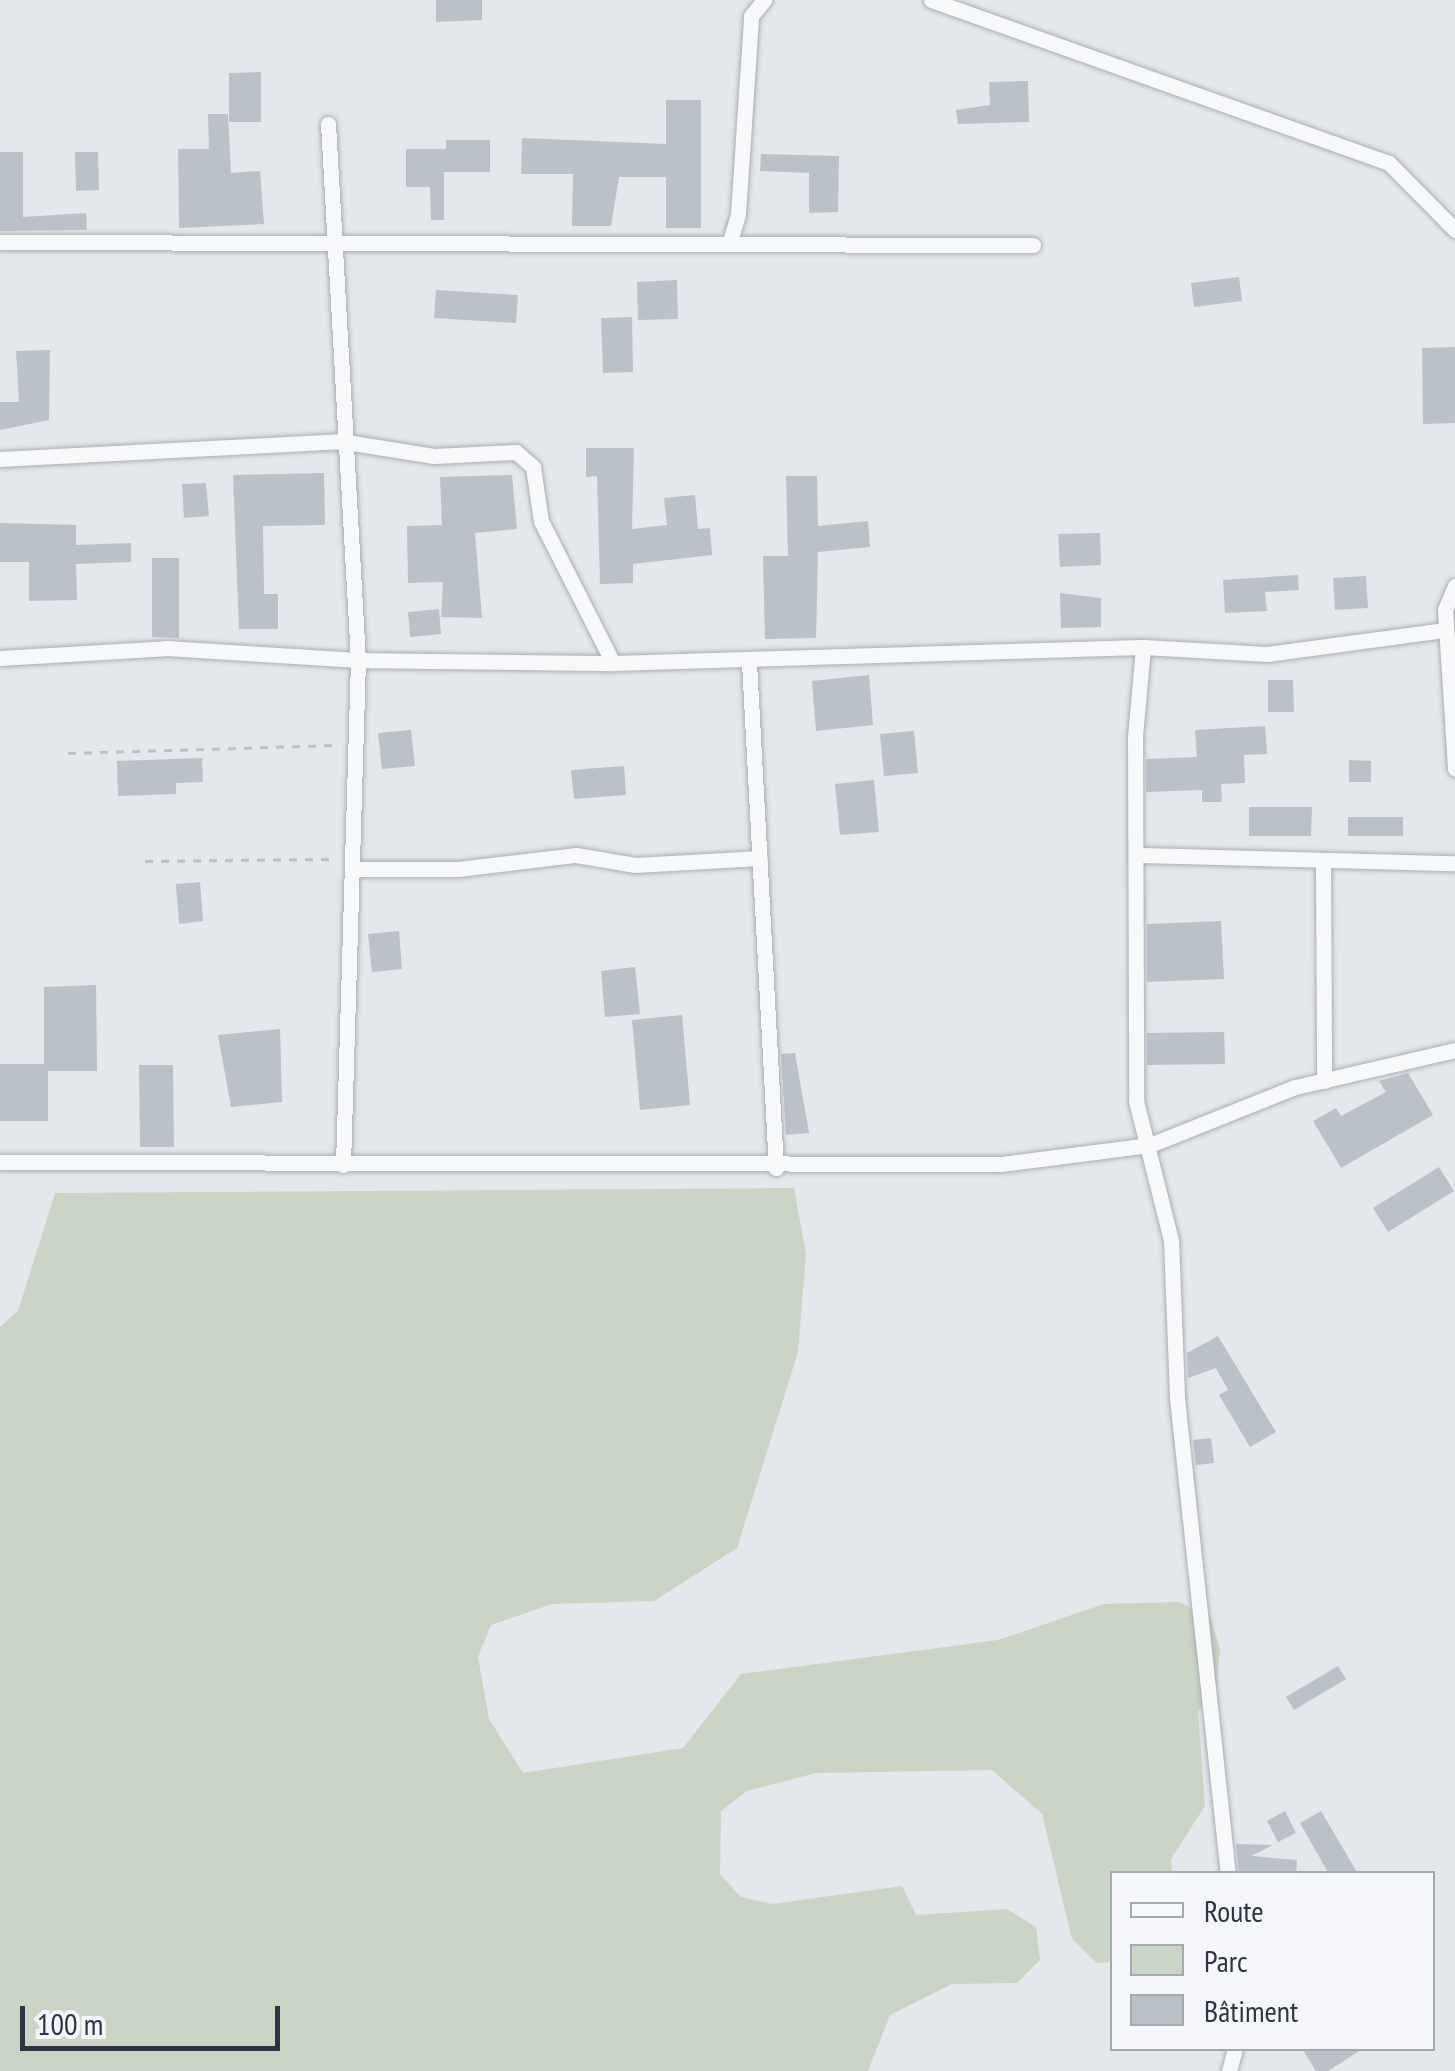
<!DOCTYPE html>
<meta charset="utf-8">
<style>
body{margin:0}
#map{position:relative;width:1455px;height:2071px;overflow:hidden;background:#e4e7eb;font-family:"PT Sans Narrow",sans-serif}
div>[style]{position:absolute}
.green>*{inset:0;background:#cad5c5}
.building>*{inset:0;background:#bbc1c8}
.path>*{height:2.5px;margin-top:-1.25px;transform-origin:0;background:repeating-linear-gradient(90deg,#bec2c7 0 8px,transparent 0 16px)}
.roads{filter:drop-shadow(0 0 2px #a9aeb5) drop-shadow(0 0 2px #a9aeb5)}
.minor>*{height:15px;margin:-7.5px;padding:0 7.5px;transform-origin:7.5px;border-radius:7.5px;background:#f7f8fa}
span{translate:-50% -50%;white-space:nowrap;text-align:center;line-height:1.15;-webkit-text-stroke:10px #f4f6f9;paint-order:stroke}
.legend{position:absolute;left:1110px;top:1871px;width:325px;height:180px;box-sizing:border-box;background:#f4f6f9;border:2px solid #a4a9b0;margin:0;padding:12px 18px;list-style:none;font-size:30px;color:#2c3643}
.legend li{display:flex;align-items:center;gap:20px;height:50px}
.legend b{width:50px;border:2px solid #a4a9b0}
.scale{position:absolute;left:20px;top:2006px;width:260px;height:45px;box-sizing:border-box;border:5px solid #2c3643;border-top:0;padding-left:12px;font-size:30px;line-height:35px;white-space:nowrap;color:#2c3643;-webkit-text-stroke:8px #f4f6f9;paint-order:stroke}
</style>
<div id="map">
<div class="green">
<i style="clip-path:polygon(794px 1188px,806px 1254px,798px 1352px,737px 1548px,654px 1601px,552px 1604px,491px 1625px,478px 1657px,489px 1719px,523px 1773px,683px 1748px,741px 1674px,998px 1640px,1104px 1604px,1179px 1602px,1211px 1618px,1220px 1649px,1217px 1684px,1198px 1712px,1205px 1806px,1171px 1859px,1172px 1873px,1112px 1874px,1112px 1962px,1097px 1963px,1072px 1939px,1042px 1814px,992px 1770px,816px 1773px,747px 1791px,721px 1811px,720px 1874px,741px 1897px,772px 1904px,902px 1886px,916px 1915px,1007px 1909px,1036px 1927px,1040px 1960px,1017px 1983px,952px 1984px,890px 2015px,868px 2071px,0 2071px,0 1327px,18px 1311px,55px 1193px)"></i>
</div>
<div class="building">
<i style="clip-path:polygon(436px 0,482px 0,482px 20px,436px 22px)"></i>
<i style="clip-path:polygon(261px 72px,261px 122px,229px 122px,229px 73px)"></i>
<i style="clip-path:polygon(1028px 81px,1029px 122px,958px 124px,956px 110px,990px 105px,989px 82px)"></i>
<i style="clip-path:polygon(666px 100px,701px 100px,701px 228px,666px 228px,666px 177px,619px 177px,611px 226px,572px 226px,573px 174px,521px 174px,522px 138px,666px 144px)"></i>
<i style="clip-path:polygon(208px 114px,228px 114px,231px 173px,260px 171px,264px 224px,179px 228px,178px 149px,209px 149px)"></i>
<i style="clip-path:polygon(446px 140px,490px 140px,490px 172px,444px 172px,444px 220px,431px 220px,430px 187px,406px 187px,406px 149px,446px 149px)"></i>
<i style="clip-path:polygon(0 152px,23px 152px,23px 217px,86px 213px,87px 230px,0 231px)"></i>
<i style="clip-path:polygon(75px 152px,98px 152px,99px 190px,76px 191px)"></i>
<i style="clip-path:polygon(761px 154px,839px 156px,838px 212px,809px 213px,809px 173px,760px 171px)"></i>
<i style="clip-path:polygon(1239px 277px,1242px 301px,1194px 307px,1191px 283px)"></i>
<i style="clip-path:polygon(677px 280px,678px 319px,638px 320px,637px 282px)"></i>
<i style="clip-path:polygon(436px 290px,518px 295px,516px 323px,434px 318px)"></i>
<i style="clip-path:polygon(632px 317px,633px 372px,603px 373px,601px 318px)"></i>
<i style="clip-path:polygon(1455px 347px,1455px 423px,1423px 424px,1422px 348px)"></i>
<i style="clip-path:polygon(50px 350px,49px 420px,0 430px,0 402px,19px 402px,16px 351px)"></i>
<i style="clip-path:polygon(586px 448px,634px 448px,632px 529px,667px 525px,664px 498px,695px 495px,698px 529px,710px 528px,712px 555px,633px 564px,633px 583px,600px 584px,597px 476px,586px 477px)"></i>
<i style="clip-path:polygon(324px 473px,325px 525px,263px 526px,264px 594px,278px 594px,278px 629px,239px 629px,233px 475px)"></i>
<i style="clip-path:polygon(512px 475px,517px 529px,475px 533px,482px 618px,441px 617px,443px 582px,408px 583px,407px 526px,442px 525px,440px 477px)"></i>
<i style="clip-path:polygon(786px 476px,817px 476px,818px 526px,868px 521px,870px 547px,818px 552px,816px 638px,765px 639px,763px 556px,788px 556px)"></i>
<i style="clip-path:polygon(206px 483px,209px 516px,184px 518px,182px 484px)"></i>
<i style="clip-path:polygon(0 523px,76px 525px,76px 545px,131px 543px,131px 562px,76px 564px,77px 600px,29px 601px,29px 562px,0 562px)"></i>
<i style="clip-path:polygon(1100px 533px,1101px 565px,1060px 567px,1058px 534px)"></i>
<i style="clip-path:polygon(152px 558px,179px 558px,179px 638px,152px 637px)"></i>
<i style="clip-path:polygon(1298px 575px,1299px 590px,1265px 592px,1267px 611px,1225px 613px,1223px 580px)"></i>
<i style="clip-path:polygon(1366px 576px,1368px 608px,1335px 610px,1333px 578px)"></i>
<i style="clip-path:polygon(1060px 593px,1101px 598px,1101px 627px,1061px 628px)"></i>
<i style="clip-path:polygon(439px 609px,441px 634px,410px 637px,408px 612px)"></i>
<i style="clip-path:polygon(869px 675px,873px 725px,816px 731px,812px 681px)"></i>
<i style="clip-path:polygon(1268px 680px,1293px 680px,1294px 712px,1268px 712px)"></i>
<i style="clip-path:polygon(1265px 726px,1267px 754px,1244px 755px,1245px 783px,1221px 784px,1222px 802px,1202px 802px,1202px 790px,1146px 792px,1146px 759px,1197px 757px,1195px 730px)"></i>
<i style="clip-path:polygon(411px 730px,415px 766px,382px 769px,378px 733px)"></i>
<i style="clip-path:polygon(914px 731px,918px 773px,884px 776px,880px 734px)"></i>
<i style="clip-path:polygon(202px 758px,203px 782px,176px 783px,176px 794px,118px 796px,117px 761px)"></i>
<i style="clip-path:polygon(1349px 760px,1371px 761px,1371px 782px,1349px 782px)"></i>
<i style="clip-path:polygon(624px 766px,626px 795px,574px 799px,571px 770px)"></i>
<i style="clip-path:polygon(874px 780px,879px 832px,840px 835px,835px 784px)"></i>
<i style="clip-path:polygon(1249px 807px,1312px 807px,1311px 836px,1249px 836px)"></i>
<i style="clip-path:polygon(1348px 817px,1403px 817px,1403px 836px,1348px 836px)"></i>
<i style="clip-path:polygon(200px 882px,203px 921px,179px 924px,176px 884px)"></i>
<i style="clip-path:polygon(1221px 921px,1224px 979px,1147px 982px,1147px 924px)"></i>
<i style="clip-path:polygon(399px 931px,402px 969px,372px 972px,368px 934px)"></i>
<i style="clip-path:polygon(635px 967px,640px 1014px,605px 1017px,601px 971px)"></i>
<i style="clip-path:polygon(96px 985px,97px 1071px,48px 1071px,48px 1121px,0 1121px,0 1064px,44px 1064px,44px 987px)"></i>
<i style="clip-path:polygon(682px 1015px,690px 1105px,640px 1110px,632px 1020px)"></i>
<i style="clip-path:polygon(280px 1029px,282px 1102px,231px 1107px,218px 1035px)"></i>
<i style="clip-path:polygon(1224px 1032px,1225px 1064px,1147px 1065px,1147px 1033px)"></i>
<i style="clip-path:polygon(795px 1053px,809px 1133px,786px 1135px,781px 1054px)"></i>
<i style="clip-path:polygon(139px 1065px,173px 1065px,174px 1147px,140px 1147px)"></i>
<i style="clip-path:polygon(1408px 1073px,1433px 1115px,1341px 1168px,1313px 1121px,1336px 1108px,1341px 1116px,1386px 1092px,1379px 1081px)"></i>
<i style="clip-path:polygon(1439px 1167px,1454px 1191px,1388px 1232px,1373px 1208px)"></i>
<i style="clip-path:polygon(1218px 1336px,1276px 1432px,1250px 1447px,1219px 1395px,1228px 1390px,1216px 1368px,1188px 1378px,1187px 1353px)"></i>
<i style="clip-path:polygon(1211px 1438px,1214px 1463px,1196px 1465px,1193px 1440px)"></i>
<i style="clip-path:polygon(1338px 1666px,1346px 1679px,1294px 1710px,1286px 1697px)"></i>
<i style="clip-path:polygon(1285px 1811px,1296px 1833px,1278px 1842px,1267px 1821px)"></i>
<i style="clip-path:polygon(1321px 1811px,1358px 1874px,1329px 1874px,1300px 1823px)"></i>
<i style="clip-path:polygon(1236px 1844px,1273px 1845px,1251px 1856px,1297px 1860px,1296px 1874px,1239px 1874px)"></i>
<i style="clip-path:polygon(1302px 2048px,1364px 2048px,1328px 2071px,1316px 2071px)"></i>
</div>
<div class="path">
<i style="left:68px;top:753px;width:268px;rotate:-1.7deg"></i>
<i style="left:145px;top:861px;width:188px;rotate:-0.6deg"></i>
</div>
<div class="roads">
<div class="minor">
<i style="left:931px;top:0;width:486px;rotate:19.6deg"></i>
<i style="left:1389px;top:163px;width:94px;rotate:45.4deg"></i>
<i style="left:0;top:242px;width:1033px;rotate:0.17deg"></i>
<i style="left:729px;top:244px;width:31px;rotate:-73deg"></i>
<i style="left:738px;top:214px;width:198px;rotate:-86.2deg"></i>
<i style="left:751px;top:16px;width:21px;rotate:-51deg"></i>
<i style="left:0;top:459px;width:340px;rotate:-3deg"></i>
<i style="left:340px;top:441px;width:95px;rotate:9.1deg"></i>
<i style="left:434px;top:456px;width:82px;rotate:-2.8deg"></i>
<i style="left:516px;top:452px;width:23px;rotate:41deg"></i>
<i style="left:533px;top:467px;width:55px;rotate:81.6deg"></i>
<i style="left:541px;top:521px;width:159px;rotate:63.1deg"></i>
<i style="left:613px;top:663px;width:530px;rotate:-1.73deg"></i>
<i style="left:1143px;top:647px;width:124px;rotate:3.2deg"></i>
<i style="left:1267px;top:654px;width:180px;rotate:-7.7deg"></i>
<i style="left:1455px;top:586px;width:25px;rotate:113deg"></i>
<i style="left:1445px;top:609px;width:160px;rotate:86.4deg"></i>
<i style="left:1143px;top:647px;width:89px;rotate:95.1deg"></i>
<i style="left:1135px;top:736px;width:365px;rotate:89.8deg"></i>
<i style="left:1136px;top:1101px;width:143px;rotate:75.9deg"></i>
<i style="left:1171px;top:1240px;width:158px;rotate:87.8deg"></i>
<i style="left:1177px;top:1398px;width:479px;rotate:83.9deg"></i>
<i style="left:0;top:658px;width:166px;rotate:-3.4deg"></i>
<i style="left:166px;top:648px;width:192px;rotate:3.6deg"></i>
<i style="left:358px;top:660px;width:537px;rotate:-93.2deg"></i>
<i style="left:749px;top:662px;width:507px;rotate:86.95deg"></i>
<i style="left:1140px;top:855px;width:315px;rotate:1.5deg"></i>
<i style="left:1323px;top:860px;width:221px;rotate:89.7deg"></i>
<i style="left:356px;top:869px;width:102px"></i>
<i style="left:458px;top:869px;width:119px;rotate:-6.8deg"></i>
<i style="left:576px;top:855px;width:60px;rotate:9.6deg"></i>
<i style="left:635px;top:865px;width:125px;rotate:-3.2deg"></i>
<i style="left:0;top:1162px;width:1001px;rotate:0.11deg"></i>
<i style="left:1001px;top:1164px;width:150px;rotate:-7.3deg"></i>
<i style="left:1150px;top:1145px;width:156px;rotate:-21.8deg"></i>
<i style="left:1295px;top:1087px;width:164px;rotate:-13deg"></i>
<i style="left:343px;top:1165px;width:505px;rotate:-88.3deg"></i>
<i style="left:358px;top:660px;width:255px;rotate:0.7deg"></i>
<i style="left:1229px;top:2071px;width:24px;rotate:-75deg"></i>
</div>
</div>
<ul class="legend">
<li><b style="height:12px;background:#f7f8fa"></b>Route</li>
<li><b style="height:28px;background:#cad5c5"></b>Parc</li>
<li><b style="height:28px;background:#bbc1c8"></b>Bâtiment</li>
</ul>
<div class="scale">100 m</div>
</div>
